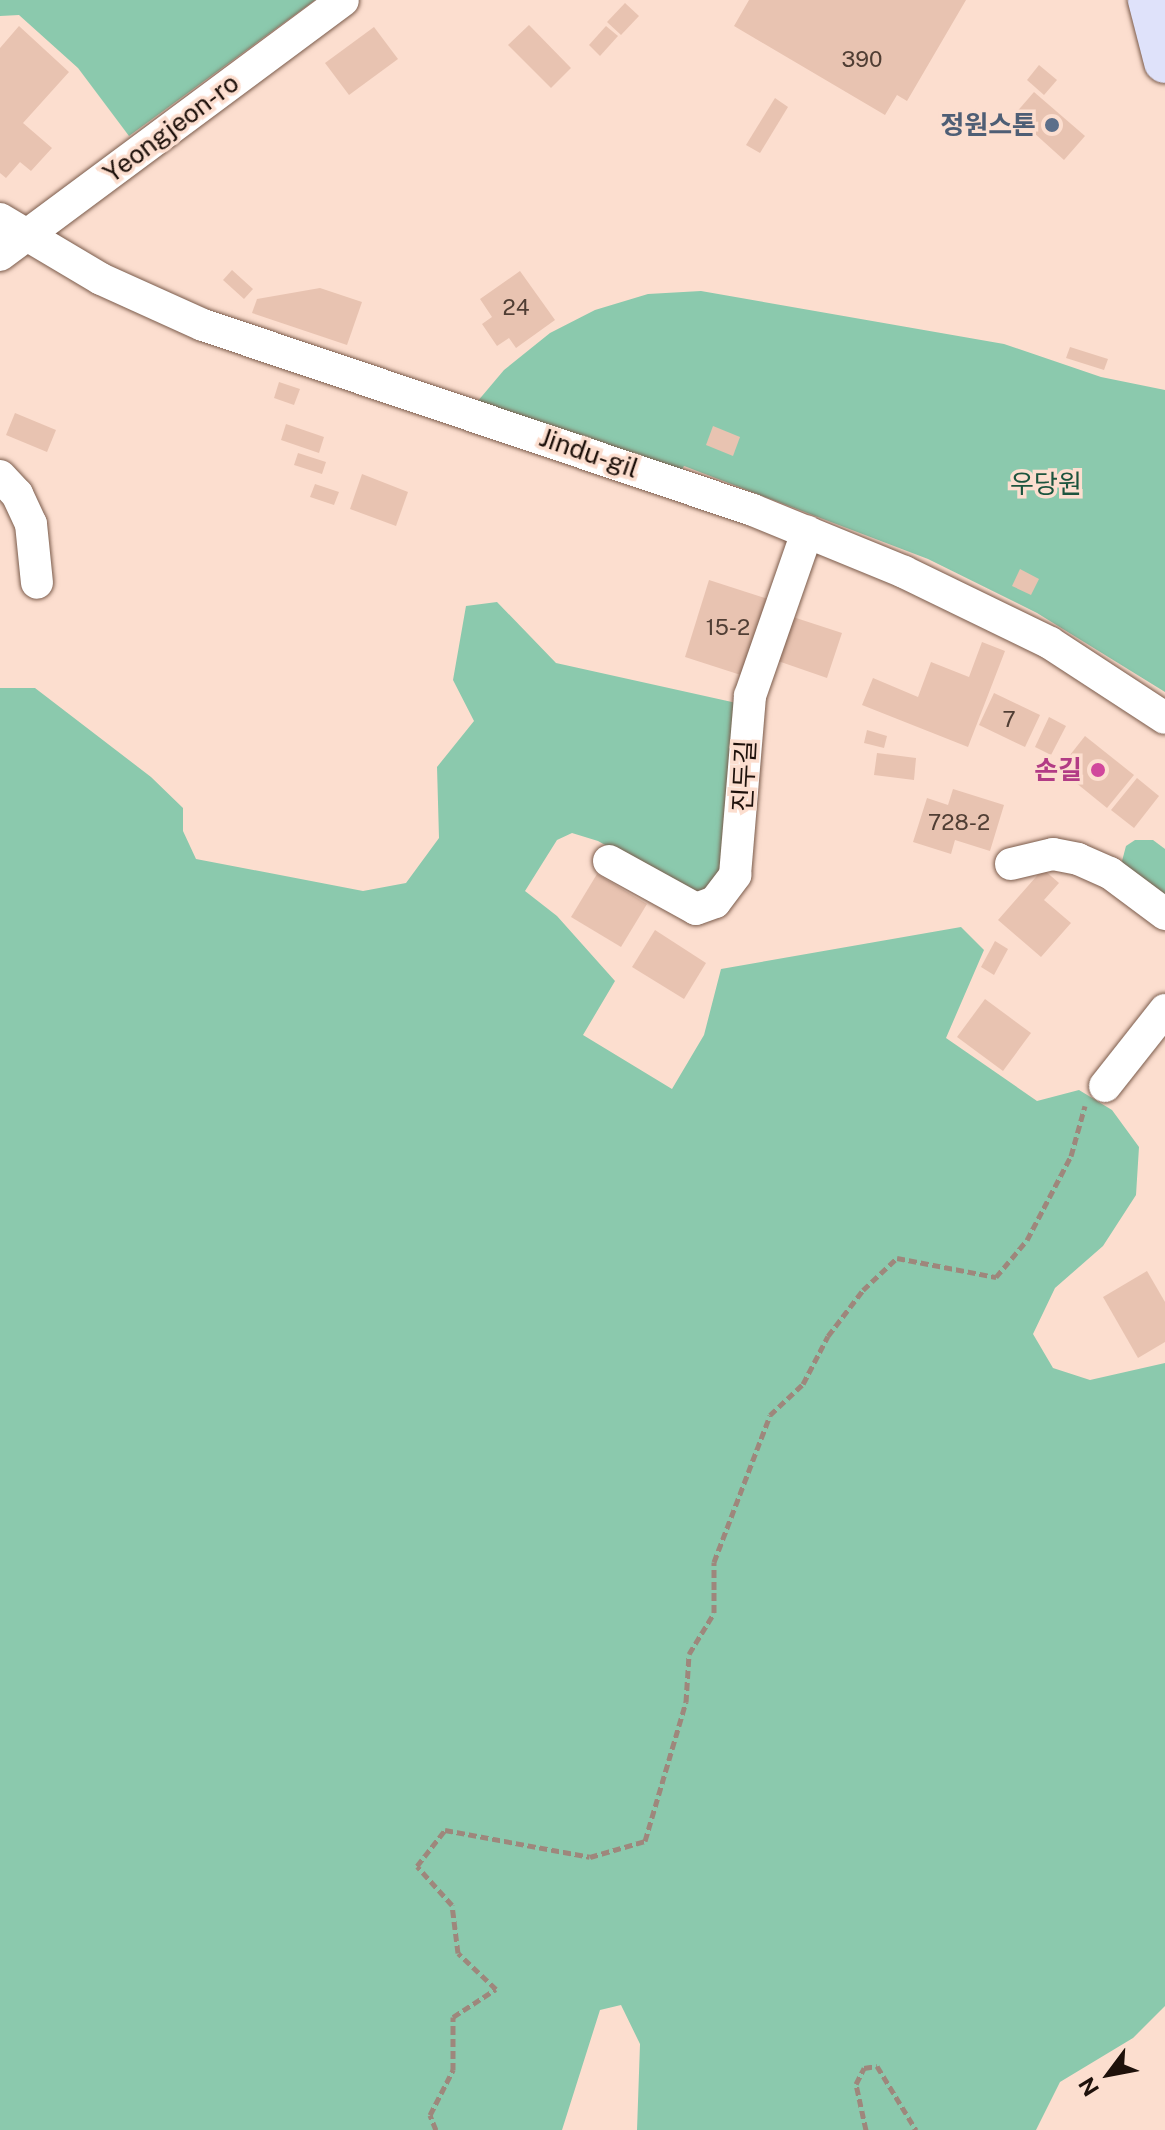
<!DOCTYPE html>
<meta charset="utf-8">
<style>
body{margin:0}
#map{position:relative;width:1165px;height:2130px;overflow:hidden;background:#fcdecf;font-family:"Public Sans","Noto Sans KR",sans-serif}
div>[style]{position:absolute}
.green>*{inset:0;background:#8bc9ad}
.building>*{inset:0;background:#e8c3b1}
.path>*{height:5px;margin-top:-2.5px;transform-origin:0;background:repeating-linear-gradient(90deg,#9e877c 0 8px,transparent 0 12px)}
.roads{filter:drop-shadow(0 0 2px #7a5b4b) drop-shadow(0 0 2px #7a5b4b)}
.minor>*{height:32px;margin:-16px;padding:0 16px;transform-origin:16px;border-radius:16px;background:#fff}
.major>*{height:42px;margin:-21px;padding:0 21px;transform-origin:21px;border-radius:21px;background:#dfe2fa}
.dots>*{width:22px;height:22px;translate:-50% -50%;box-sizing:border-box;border:4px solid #fcdecf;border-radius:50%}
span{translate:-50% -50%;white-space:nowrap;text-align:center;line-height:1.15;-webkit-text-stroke:7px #fcdecf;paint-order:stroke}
.number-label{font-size:22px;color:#503e34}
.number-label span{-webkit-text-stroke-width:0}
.service-label{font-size:26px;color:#4e5e75;font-weight:700}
.right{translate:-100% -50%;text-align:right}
.street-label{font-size:26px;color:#1e110b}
.park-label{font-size:26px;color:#1c543e}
.hotel-label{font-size:26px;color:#b23c85;font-weight:700}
.north{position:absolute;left:1069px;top:2034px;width:80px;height:80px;-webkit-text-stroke:6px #fcdecf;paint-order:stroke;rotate:238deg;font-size:22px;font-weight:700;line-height:32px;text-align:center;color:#1e110b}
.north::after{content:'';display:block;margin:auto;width:28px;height:36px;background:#1e110b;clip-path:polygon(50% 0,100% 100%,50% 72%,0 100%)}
</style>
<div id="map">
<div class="green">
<i style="clip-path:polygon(0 0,315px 0,129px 136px,78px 68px,19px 15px,0 16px)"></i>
<i style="clip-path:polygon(701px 291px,1004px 344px,1101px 377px,1165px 390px,1165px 692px,1037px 613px,928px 559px,684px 466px,679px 474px,477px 402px,504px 370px,550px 333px,595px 310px,648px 294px)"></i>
<i style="clip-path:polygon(497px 602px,556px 663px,741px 704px,718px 884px,693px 894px,598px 841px,572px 833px,557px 840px,525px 891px,557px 916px,615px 981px,583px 1035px,672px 1089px,704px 1035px,721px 969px,961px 927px,984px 950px,946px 1038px,1037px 1101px,1079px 1090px,1112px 1110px,1139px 1147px,1136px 1195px,1103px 1246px,1055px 1288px,1033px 1334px,1053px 1368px,1090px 1380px,1165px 1363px,1165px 2006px,1133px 2038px,1060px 2082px,1036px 2130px,637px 2130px,640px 2044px,621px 2005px,600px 2010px,562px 2130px,0 2130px,0 688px,35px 688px,151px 777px,183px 808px,183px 831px,196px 859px,363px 891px,406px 883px,439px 838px,437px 767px,474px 721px,453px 680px,466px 606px)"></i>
<i style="clip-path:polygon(1135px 840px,1153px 840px,1165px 849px,1165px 905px,1130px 875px,1122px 861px,1126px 846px)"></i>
</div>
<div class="building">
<i style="clip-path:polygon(749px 0,966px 0,907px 101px,897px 95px,885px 115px,734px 26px)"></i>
<i style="clip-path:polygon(625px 3px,639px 16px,621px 35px,607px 22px)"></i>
<i style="clip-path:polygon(529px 25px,571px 68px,551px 88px,508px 45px)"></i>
<i style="clip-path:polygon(19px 26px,69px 72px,23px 123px,52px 148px,31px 171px,20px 162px,6px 178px,0 173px,0 48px)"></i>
<i style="clip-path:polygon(606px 26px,618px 36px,600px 56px,589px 45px)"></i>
<i style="clip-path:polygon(374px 27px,398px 59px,349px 95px,325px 63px)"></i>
<i style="clip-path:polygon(1039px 65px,1057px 80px,1044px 95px,1027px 80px)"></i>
<i style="clip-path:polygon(1034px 92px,1085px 136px,1064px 160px,1014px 115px)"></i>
<i style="clip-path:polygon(775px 98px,788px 107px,760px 153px,746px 145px)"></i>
<i style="clip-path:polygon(232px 270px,253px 289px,244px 299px,223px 280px)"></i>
<i style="clip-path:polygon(520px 271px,555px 320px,516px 348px,509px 338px,497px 346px,482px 324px,492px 317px,480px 299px)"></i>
<i style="clip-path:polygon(320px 288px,362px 302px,347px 345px,252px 313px,257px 299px)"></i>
<i style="clip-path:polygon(1070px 347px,1108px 359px,1104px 370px,1066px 358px)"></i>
<i style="clip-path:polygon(279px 382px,300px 389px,294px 405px,274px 398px)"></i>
<i style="clip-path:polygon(15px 413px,56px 430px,47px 452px,6px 435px)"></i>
<i style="clip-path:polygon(286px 424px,324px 437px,319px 453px,281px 440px)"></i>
<i style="clip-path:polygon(713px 426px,740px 437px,733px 456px,706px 445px)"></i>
<i style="clip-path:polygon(298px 453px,326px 462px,322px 474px,294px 465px)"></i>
<i style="clip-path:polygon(362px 474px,408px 492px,396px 526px,350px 509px)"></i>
<i style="clip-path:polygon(315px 484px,339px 492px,334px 505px,310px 497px)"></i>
<i style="clip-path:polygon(1020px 569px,1039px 579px,1031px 595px,1012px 586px)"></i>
<i style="clip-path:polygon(709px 580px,771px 600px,747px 677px,685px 657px)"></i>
<i style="clip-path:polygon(793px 617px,842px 633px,827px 678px,778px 661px)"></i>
<i style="clip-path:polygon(982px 642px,1005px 651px,968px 747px,862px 705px,873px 678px,918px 697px,931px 662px,969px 677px)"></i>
<i style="clip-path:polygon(994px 693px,1040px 715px,1025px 747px,979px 725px)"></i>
<i style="clip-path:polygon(1049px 717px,1066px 726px,1051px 755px,1035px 747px)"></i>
<i style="clip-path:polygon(867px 730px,887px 736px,884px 748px,864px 743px)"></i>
<i style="clip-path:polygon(1085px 736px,1134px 775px,1107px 808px,1059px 769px)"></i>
<i style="clip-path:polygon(877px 753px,916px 758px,914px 780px,874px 775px)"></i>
<i style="clip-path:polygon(1137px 778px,1159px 796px,1134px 828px,1111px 810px)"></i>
<i style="clip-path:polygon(953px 789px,1004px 805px,990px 851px,955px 840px,951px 854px,913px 842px,927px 798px,948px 805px)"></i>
<i style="clip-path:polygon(1043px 869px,1059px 883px,1044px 900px,1071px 923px,1041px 957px,998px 920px)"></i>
<i style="clip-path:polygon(597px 874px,647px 904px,621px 947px,571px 917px)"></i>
<i style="clip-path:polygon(655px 930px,706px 963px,684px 999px,632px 967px)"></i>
<i style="clip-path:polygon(995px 941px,1008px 949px,994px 975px,981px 967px)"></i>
<i style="clip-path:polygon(985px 999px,1031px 1033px,1003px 1071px,957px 1037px)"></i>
<i style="clip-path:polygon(1147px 1271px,1165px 1302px,1165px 1342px,1138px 1358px,1103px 1297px)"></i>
</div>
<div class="path">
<i style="left:436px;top:2130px;width:16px;rotate:-112deg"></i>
<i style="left:430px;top:2115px;width:51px;rotate:-62.9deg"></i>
<i style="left:453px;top:2070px;width:53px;rotate:-90deg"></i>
<i style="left:453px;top:2017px;width:51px;rotate:-33.1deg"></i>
<i style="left:496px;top:1989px;width:52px;rotate:-136.5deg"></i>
<i style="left:458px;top:1953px;width:48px;rotate:-97.1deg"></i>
<i style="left:452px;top:1905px;width:52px;rotate:-131.9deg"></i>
<i style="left:417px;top:1866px;width:46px;rotate:-52.1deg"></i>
<i style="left:445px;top:1830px;width:147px;rotate:10.5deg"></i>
<i style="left:590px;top:1857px;width:57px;rotate:-16.2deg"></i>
<i style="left:645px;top:1841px;width:145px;rotate:-73.6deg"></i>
<i style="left:686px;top:1702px;width:48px;rotate:-86.4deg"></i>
<i style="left:689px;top:1654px;width:48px;rotate:-58.6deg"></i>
<i style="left:714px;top:1613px;width:51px;rotate:-90deg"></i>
<i style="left:714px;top:1562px;width:157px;rotate:-69.1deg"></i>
<i style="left:770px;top:1415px;width:45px;rotate:-43.2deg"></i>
<i style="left:803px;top:1384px;width:54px;rotate:-62.5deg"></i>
<i style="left:828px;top:1336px;width:58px;rotate:-52.7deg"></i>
<i style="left:863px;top:1290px;width:47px;rotate:-43.3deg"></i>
<i style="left:897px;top:1258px;width:101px;rotate:10.9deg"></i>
<i style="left:996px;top:1277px;width:48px;rotate:-50deg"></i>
<i style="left:1027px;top:1240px;width:95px;rotate:-62.4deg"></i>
<i style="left:1071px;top:1156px;width:52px;rotate:-74.4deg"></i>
<i style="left:866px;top:2130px;width:47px;rotate:-102.3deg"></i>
<i style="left:856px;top:2084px;width:18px;rotate:-63deg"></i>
<i style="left:864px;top:2068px;width:13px;rotate:-9deg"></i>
<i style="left:877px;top:2066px;width:75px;rotate:58.6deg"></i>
</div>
<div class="roads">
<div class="minor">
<i style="left:0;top:219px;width:117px;rotate:30.7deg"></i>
<i style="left:101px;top:279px;width:112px;rotate:24.3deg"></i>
<i style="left:203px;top:325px;width:580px;rotate:18.59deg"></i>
<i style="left:753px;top:510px;width:163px;rotate:22.3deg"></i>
<i style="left:904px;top:572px;width:162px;rotate:25.9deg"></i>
<i style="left:1050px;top:643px;width:137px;rotate:33.1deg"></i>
<i style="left:0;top:255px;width:427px;rotate:-36.6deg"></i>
<i style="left:0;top:476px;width:25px;rotate:47deg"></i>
<i style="left:17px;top:494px;width:33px;rotate:65deg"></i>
<i style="left:31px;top:524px;width:59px;rotate:84.2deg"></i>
<i style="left:609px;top:861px;width:99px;rotate:28.9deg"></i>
<i style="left:696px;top:909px;width:20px;rotate:-20deg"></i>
<i style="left:715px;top:902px;width:34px;rotate:-53deg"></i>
<i style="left:735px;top:875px;width:180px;rotate:-85.2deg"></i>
<i style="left:750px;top:696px;width:174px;rotate:-70.8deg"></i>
<i style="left:1011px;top:864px;width:43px;rotate:-13.4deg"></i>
<i style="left:1053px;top:854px;width:25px;rotate:11deg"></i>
<i style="left:1078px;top:859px;width:35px;rotate:24deg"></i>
<i style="left:1110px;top:873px;width:69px;rotate:36.7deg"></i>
<i style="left:1105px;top:1086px;width:97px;rotate:-51.7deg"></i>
</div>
<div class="major">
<i style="left:1149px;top:0;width:64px;rotate:75.5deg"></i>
</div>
</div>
<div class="dots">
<i style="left:1052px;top:125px;background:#5c6f8a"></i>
<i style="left:1098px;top:770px;background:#d1479c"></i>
</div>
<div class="number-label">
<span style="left:862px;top:60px">390</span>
<span style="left:516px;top:308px">24</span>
<span style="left:728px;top:628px">15-2</span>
<span style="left:1009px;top:720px">7</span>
<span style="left:959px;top:823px">728-2</span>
</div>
<div class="service-label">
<span class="right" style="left:1036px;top:125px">정원스톤</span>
</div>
<div class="street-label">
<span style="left:171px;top:128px;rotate:-37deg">Yeongjeon-ro</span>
<span style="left:589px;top:453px;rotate:19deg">Jindu-gil</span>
<span style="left:744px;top:776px;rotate:-87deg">진두길</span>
</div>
<div class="park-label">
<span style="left:1046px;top:484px">우당원</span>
</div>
<div class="hotel-label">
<span class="right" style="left:1082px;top:770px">손길</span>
</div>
<div class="north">N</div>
</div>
